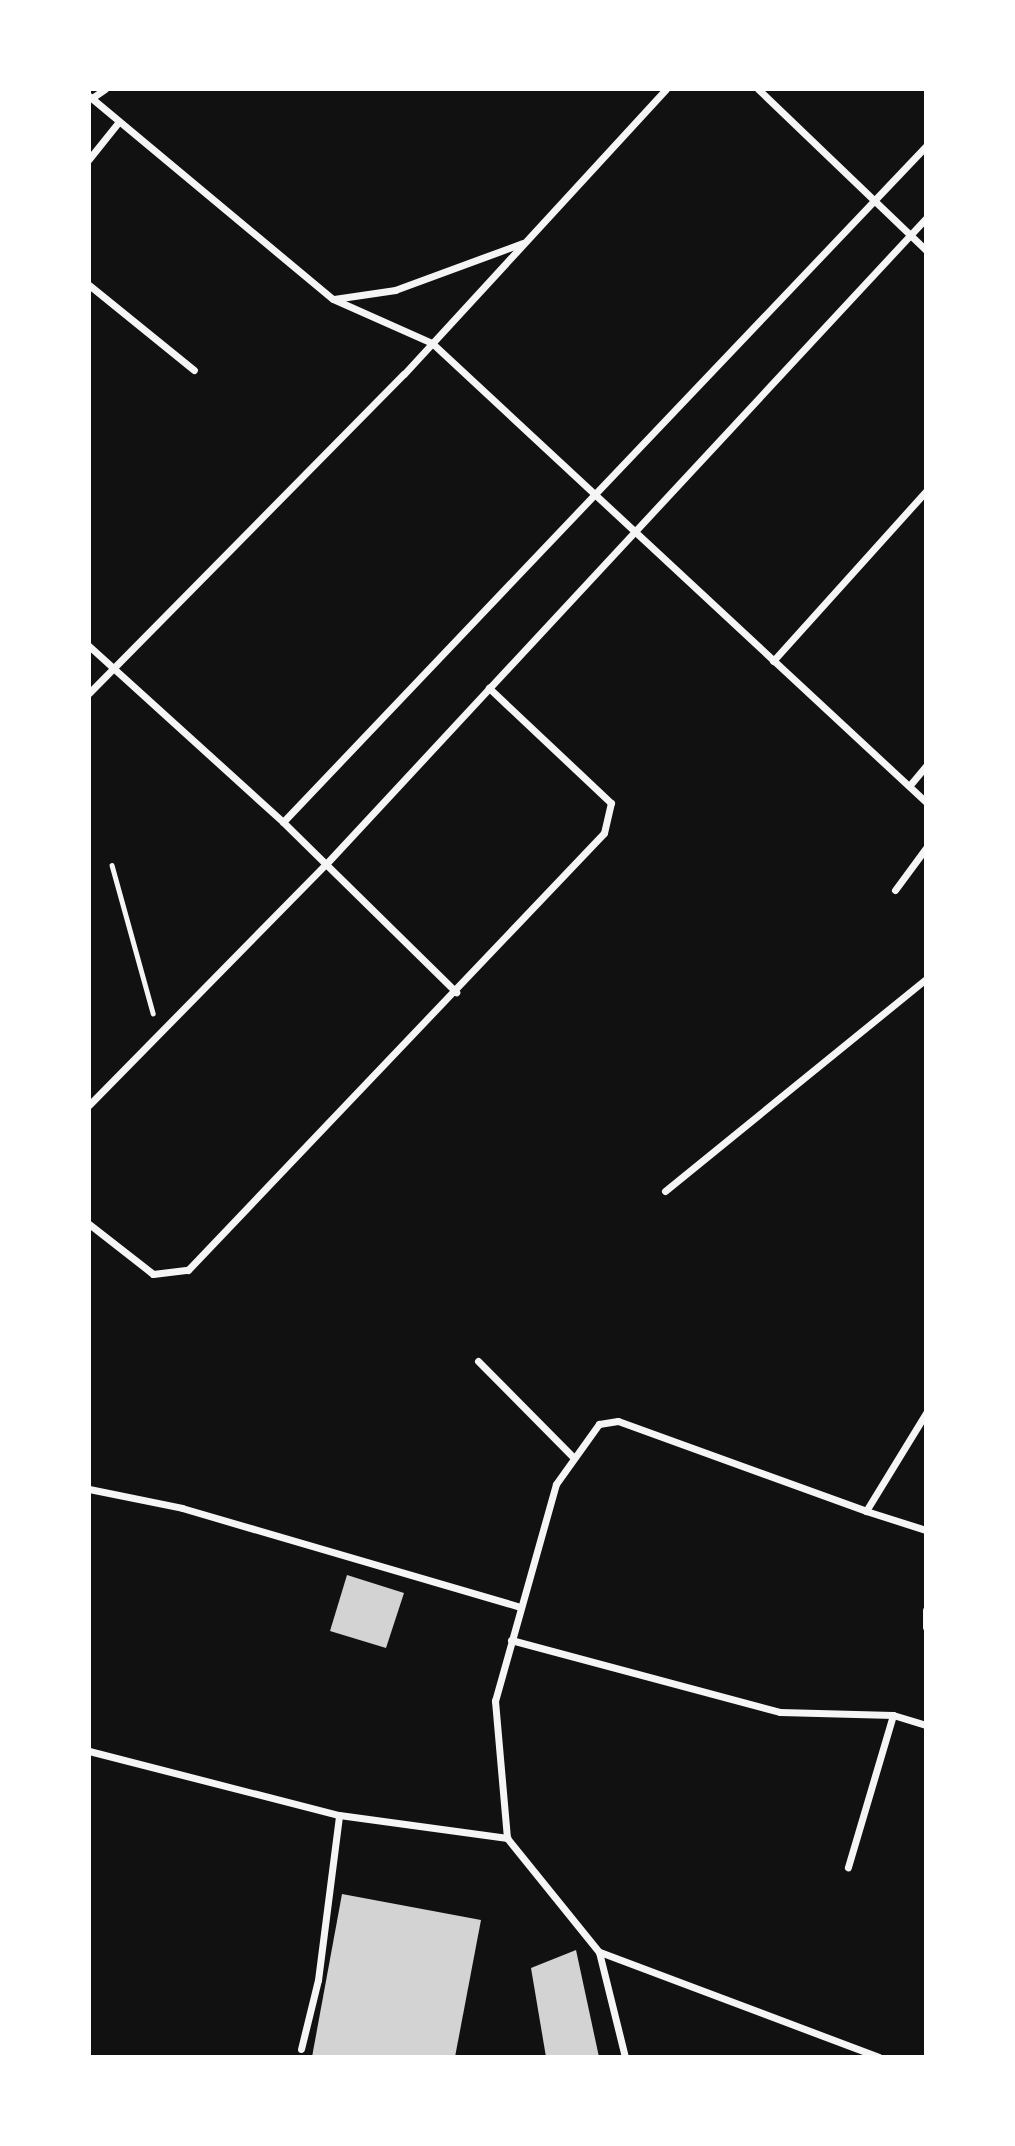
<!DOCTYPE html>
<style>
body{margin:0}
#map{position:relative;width:1015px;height:2146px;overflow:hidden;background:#111;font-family:Raleway,sans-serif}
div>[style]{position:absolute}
.building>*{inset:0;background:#d3d3d3}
.path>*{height:4.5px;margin:-2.25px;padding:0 2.25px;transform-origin:2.25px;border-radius:2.25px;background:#f5f5f5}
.minor>*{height:7px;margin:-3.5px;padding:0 3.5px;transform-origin:3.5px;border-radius:3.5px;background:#f5f5f5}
span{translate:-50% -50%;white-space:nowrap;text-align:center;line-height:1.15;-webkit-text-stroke:7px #fff;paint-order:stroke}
.frame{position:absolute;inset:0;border:91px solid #fff;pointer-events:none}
</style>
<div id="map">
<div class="building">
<i style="clip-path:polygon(347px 1575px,404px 1593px,386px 1648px,330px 1631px)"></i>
<i style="clip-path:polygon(342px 1894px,481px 1920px,455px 2057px,312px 2057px)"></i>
<i style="clip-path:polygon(576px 1950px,599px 2057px,546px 2057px,531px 1968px)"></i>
</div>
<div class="path">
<i style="left:112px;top:865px;width:154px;rotate:74.5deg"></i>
</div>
<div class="minor">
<i style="left:758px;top:89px;width:233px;rotate:43.8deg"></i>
<i style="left:89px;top:96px;width:317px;rotate:39.8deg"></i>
<i style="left:333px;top:299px;width:108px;rotate:24deg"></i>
<i style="left:432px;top:343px;width:674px;rotate:42.9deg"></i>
<i style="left:92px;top:98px;width:16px;rotate:-35deg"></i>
<i style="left:89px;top:159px;width:45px;rotate:-51.3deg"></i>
<i style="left:89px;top:285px;width:135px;rotate:39deg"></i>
<i style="left:334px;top:299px;width:62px;rotate:-8.4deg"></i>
<i style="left:395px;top:290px;width:136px;rotate:-20.2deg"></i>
<i style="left:89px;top:646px;width:262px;rotate:42.2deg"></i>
<i style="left:283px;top:822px;width:243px;rotate:44.5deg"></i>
<i style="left:773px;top:661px;width:229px;rotate:-48deg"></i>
<i style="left:89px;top:693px;width:448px;rotate:-45.4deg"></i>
<i style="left:404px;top:374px;width:387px;rotate:-47.4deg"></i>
<i style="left:910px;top:785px;width:25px;rotate:-50deg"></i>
<i style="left:283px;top:822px;width:933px;rotate:-46.43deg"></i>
<i style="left:895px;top:890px;width:52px;rotate:-53.6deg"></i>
<i style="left:89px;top:1105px;width:338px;rotate:-45.5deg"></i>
<i style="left:326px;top:864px;width:882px;rotate:-47.11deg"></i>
<i style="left:665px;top:1191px;width:336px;rotate:-39.1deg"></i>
<i style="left:89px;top:1224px;width:81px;rotate:38deg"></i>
<i style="left:153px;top:1274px;width:35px;rotate:-7deg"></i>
<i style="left:188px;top:1270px;width:603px;rotate:-46.41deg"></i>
<i style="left:604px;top:833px;width:31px;rotate:-77deg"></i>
<i style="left:611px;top:803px;width:168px;rotate:-136.7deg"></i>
<i style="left:478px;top:1361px;width:134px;rotate:45.3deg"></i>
<i style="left:89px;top:1489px;width:95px;rotate:11.5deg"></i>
<i style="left:182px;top:1508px;width:352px;rotate:16.3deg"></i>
<i style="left:866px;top:1511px;width:63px;rotate:17.6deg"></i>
<i style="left:926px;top:1610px;width:17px;rotate:90deg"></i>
<i style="left:511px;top:1640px;width:278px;rotate:15deg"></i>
<i style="left:780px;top:1712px;width:113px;rotate:1.5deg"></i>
<i style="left:893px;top:1715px;width:159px;rotate:106.5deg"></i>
<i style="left:893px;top:1715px;width:34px;rotate:17deg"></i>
<i style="left:89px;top:1751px;width:258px;rotate:14.4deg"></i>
<i style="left:339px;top:1815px;width:170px;rotate:7.8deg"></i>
<i style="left:599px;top:1952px;width:108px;rotate:76.1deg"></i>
<i style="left:301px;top:2049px;width:71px;rotate:-76.2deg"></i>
<i style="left:318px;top:1980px;width:166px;rotate:-82.7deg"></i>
<i style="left:879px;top:2057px;width:299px;rotate:-159.4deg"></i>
<i style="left:599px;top:1952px;width:146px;rotate:-128.9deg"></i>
<i style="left:507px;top:1838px;width:138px;rotate:-95deg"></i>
<i style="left:495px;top:1701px;width:225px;rotate:-74.3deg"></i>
<i style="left:556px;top:1484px;width:74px;rotate:-54.4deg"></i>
<i style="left:599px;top:1424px;width:19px;rotate:-9deg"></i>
<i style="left:618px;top:1421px;width:264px;rotate:19.9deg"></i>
<i style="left:866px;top:1511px;width:115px;rotate:-58.5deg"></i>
</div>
<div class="frame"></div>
</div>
